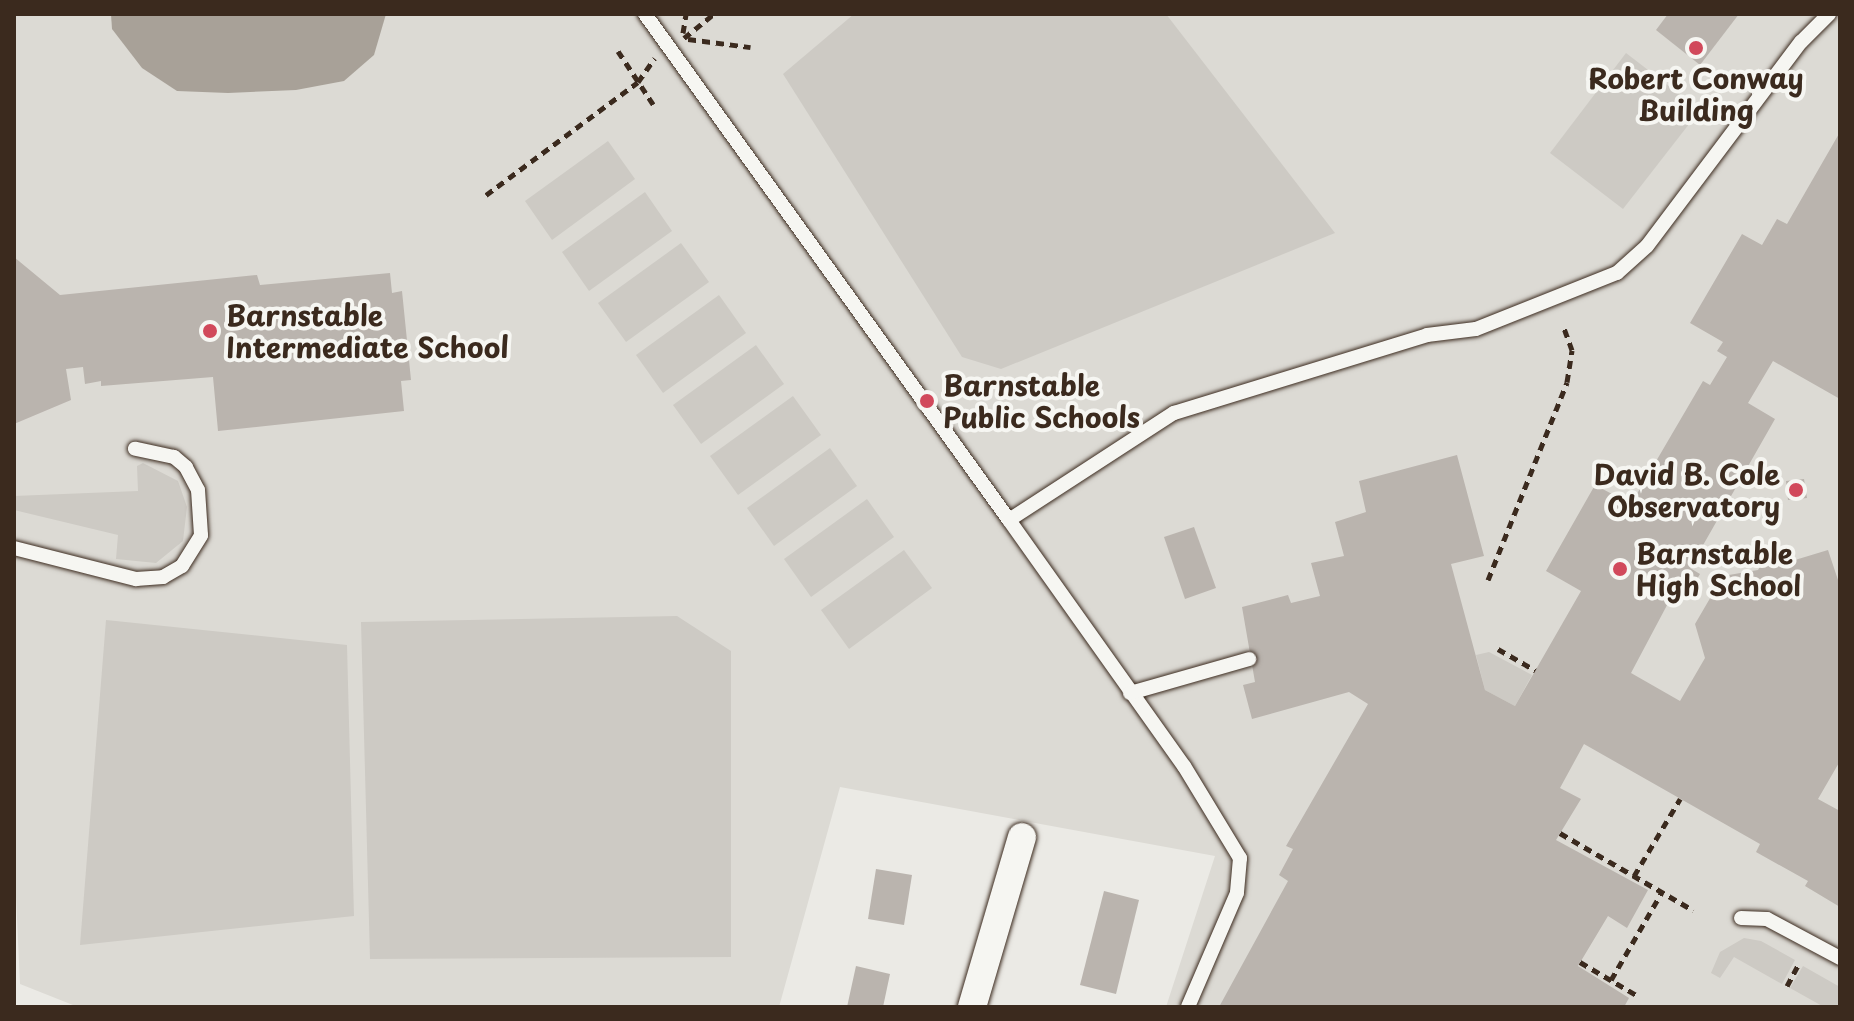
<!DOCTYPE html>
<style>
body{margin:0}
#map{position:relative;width:1854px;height:1021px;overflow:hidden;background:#ebeae5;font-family:"Playpen Sans",sans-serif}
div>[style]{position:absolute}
.built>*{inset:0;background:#dcdad4}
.green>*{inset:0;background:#cdcac4}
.water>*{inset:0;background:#a8a198}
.building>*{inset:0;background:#bab4ae}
.path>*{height:5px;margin-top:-2.5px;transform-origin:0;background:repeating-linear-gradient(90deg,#3b2a1e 0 8px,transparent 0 14px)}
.roads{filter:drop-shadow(0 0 2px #3b2a1e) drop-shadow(0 0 2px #3b2a1e)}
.lane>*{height:14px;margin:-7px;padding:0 7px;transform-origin:7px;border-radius:7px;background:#f6f6f2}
.street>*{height:28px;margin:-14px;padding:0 14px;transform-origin:14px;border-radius:14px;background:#f6f6f2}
.dots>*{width:22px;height:22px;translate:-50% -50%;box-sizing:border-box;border:4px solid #f6f6f2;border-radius:50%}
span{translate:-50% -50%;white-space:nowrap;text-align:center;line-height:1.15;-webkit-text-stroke:8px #f6f6f2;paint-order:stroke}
.poi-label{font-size:28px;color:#3b2a1e;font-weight:700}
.left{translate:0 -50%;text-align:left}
.right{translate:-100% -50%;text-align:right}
.frame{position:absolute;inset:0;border:16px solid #3b2a1e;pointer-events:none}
</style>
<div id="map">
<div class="built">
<i style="clip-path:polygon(14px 14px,1840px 14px,1840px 1007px,1166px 1007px,1215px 856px,840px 787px,779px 1007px,78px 1007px,20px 984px,14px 853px)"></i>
</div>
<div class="green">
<i style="clip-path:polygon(854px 14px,1166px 14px,1335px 233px,1001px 369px,962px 357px,783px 74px)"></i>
<i style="clip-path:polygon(1626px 53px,1700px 110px,1623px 209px,1550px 153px)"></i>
<i style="clip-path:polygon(608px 141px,635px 179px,552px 240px,525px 201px)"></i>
<i style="clip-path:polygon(645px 192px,672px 231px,589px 291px,562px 252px)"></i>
<i style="clip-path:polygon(681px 243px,709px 282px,626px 342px,598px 303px)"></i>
<i style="clip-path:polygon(719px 295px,746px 333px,663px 393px,636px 355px)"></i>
<i style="clip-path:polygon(756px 345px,784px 384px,701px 444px,673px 405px)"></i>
<i style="clip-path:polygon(793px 396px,821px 435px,738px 495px,710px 456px)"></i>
<i style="clip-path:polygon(830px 448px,857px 486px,774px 546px,747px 508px)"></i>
<i style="clip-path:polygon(143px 463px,178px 481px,187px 507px,183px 541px,156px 563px,116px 559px,118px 535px,14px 510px,14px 496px,138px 491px,137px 466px)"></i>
<i style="clip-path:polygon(867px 499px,894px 537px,811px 597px,784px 559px)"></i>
<i style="clip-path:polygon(904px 550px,932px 588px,849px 649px,821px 610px)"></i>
<i style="clip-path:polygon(677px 616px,731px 651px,731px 957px,370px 959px,361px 622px)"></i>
<i style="clip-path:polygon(106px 620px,347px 645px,354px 916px,80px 945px)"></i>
<i style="clip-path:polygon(1489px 652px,1532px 675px,1515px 706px,1485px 690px,1476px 655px)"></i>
<i style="clip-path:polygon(1744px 938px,1761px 941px,1795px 960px,1782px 984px,1734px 957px,1720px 978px,1711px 973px,1720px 952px)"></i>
<i style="clip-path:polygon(1803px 966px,1840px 987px,1840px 1007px,1824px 1007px,1790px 988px)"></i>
</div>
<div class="water">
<i style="clip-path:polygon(111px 14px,386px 14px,374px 55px,344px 81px,296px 90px,228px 93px,177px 91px,142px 68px,112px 29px)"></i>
</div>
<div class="building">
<i style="clip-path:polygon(1668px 14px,1739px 14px,1700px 65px,1656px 30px)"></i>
<i style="clip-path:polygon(1840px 132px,1840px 399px,1773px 361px,1748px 403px,1775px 419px,1690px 568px,1700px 574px,1685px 599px,1674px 592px,1631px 673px,1680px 701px,1705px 658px,1695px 624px,1723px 576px,1758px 570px,1772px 546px,1795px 560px,1828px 550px,1840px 586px,1840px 761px,1818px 799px,1840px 811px,1840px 907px,1805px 886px,1808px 881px,1756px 852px,1760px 844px,1584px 744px,1560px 788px,1581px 799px,1556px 840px,1648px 890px,1627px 928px,1608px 916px,1578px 966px,1629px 998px,1624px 1007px,1219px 1007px,1288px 881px,1279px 875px,1293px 849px,1286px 846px,1368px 704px,1349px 692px,1252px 719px,1243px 685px,1255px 682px,1242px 607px,1288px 595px,1291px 603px,1320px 596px,1311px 563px,1344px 556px,1335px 522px,1366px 512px,1359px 481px,1457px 455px,1484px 556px,1451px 564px,1485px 690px,1515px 706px,1581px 591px,1546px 571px,1595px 485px,1631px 504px,1703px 381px,1710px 385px,1727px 357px,1717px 351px,1723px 342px,1690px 323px,1742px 234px,1762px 245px,1777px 219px,1787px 224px)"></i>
<i style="clip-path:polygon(14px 257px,60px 295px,257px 275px,260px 285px,390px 273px,392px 293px,402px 291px,411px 380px,401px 381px,404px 411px,218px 431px,213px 377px,101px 386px,101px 381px,85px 384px,83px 367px,66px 369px,71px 400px,14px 424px)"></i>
<i style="clip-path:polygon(1804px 479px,1807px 498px,1788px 500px,1786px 481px)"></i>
<i style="clip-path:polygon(1194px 527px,1216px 588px,1185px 599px,1164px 537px)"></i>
<i style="clip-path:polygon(876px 869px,912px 875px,904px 925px,868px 919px)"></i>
<i style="clip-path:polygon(1104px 891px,1139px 900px,1116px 994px,1080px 985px)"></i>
<i style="clip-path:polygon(856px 966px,890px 974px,883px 1007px,847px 1007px)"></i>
</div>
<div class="path">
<i style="left:683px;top:33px;width:19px;rotate:-81deg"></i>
<i style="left:684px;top:38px;width:38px;rotate:-39deg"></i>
<i style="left:688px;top:39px;width:63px;rotate:7.4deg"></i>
<i style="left:618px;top:51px;width:64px;rotate:56.6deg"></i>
<i style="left:486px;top:195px;width:189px;rotate:-36.6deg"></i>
<i style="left:638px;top:82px;width:29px;rotate:-55deg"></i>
<i style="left:1488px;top:580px;width:213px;rotate:-68.2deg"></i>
<i style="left:1567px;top:382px;width:32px;rotate:-81deg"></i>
<i style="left:1572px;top:350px;width:27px;rotate:-110deg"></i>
<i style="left:1498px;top:649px;width:43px;rotate:29.6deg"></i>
<i style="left:1560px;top:833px;width:154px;rotate:30.1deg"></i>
<i style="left:1634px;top:876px;width:90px;rotate:-59.1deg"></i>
<i style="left:1580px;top:962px;width:67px;rotate:30.4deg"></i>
<i style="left:1611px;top:980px;width:102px;rotate:-59.9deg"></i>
<i style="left:1787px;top:986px;width:26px;rotate:-62deg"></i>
</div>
<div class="roads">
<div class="lane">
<i style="left:645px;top:14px;width:623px;rotate:54.27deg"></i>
<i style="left:1009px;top:520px;width:197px;rotate:-33deg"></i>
<i style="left:1174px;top:413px;width:265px;rotate:-17.1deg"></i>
<i style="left:1427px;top:335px;width:49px;rotate:-7deg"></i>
<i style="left:1476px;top:329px;width:152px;rotate:-21.7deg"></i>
<i style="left:1617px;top:273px;width:40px;rotate:-42deg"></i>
<i style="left:1647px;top:246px;width:256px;rotate:-53deg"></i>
<i style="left:1801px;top:42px;width:40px;rotate:-45deg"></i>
<i style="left:1009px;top:520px;width:302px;rotate:54.6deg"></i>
<i style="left:1184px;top:766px;width:108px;rotate:58.7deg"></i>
<i style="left:1240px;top:858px;width:35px;rotate:95deg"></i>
<i style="left:1237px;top:893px;width:124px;rotate:113.3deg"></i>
<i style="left:14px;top:548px;width:126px;rotate:14.3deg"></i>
<i style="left:136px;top:579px;width:27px;rotate:-4deg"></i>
<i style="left:163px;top:577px;width:22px;rotate:-30deg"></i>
<i style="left:182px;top:566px;width:36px;rotate:-58deg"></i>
<i style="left:201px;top:535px;width:45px;rotate:-93.8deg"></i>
<i style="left:198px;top:490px;width:26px;rotate:-118deg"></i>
<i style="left:186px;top:467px;width:16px;rotate:-140deg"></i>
<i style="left:174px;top:457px;width:40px;rotate:-168deg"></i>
<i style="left:1130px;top:693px;width:124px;rotate:-15.9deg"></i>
<i style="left:1741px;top:918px;width:26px;rotate:2deg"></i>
<i style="left:1767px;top:919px;width:83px;rotate:28.1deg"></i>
</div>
<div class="street">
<i style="left:972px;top:1007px;width:177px;rotate:-73.6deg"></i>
</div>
</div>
<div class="dots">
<i style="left:1696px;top:48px;background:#d1495b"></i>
<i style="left:210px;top:331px;background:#d1495b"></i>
<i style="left:927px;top:401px;background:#d1495b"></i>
<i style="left:1796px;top:490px;background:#d1495b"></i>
<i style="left:1620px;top:569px;background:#d1495b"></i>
</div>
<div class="poi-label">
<span style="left:1696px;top:94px">Robert Conway<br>Building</span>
<span class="left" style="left:226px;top:331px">Barnstable<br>Intermediate School</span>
<span class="left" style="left:943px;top:401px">Barnstable<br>Public Schools</span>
<span class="right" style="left:1780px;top:490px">David B. Cole<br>Observatory</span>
<span class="left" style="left:1636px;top:569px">Barnstable<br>High School</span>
</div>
<div class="frame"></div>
</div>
